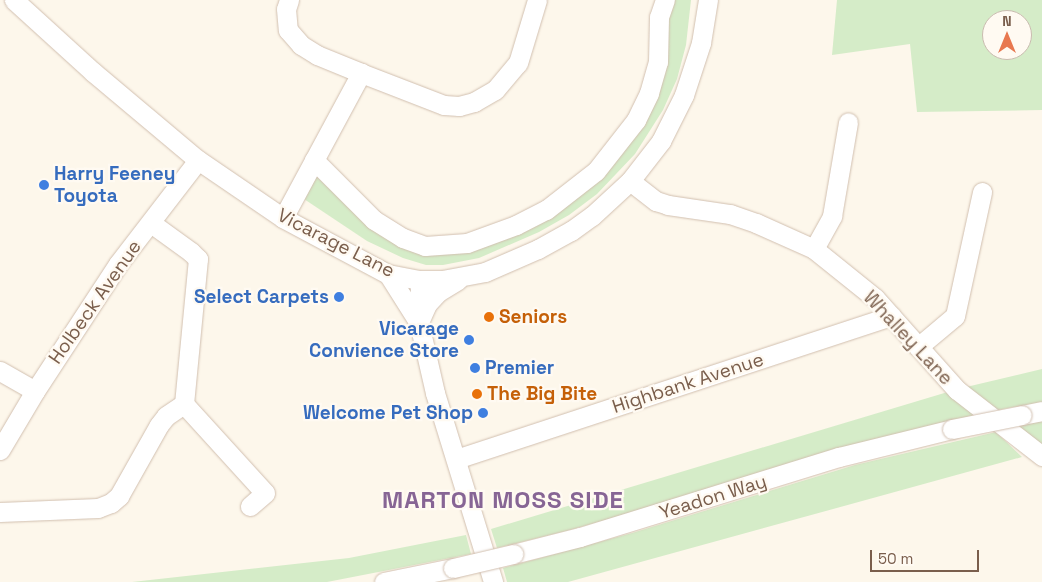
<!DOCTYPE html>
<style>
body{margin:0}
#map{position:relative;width:1042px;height:582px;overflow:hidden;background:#fdf7eb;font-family:"Space Grotesk",sans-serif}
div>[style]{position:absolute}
.green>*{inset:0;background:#d5ecc8}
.roads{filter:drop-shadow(0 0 1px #d1bfaf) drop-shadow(0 0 1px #d1bfaf)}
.minor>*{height:19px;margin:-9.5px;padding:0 9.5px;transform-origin:9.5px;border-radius:9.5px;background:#fff}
.bridges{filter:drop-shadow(0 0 1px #d1bfaf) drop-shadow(0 0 1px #d1bfaf)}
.minor-bridge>*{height:19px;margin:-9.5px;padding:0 9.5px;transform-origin:9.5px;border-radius:9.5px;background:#fff}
.dots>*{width:14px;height:14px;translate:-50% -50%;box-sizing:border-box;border:2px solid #fffaf2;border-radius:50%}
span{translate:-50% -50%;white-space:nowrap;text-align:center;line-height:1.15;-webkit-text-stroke:4.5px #fffaf2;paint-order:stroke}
.shop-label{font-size:19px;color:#366cbe;font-weight:700}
.left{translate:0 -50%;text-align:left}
.right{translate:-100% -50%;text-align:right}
.street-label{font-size:19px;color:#7a5e4c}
.food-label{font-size:19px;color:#c56008;font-weight:700}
.district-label{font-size:24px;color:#876595;font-weight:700;letter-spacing:1px}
.north{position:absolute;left:982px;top:10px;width:50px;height:50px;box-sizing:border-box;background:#fffaf2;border:1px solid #cabcb0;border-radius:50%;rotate:0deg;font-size:14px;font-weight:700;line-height:20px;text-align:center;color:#7a5e4c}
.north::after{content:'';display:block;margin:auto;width:18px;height:22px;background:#e8784f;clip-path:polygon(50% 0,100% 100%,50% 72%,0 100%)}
.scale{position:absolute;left:870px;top:550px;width:109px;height:22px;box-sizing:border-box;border:2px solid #7a5e4c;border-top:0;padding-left:6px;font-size:15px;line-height:18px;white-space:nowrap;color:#7a5e4c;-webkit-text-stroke:4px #fffaf2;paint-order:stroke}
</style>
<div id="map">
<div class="green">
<i style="clip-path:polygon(665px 0,691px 0,686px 45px,677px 79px,663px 110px,635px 154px,597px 194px,569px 215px,539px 232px,479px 258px,443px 265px,426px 265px,403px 258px,367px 241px,304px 199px,322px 167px,374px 220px,425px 246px,546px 210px,636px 120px)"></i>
<i style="clip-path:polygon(evenodd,837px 0,1042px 0,1042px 110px,917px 112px,910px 44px,832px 55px,837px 0,992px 20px,1022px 20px,1022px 50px,992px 50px,992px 20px)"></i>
<i style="clip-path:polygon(1042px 369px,1042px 402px,992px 411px,962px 388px)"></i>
<i style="clip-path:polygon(951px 391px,978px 414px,570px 530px,497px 548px,491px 529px)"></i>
<i style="clip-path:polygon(1042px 421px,1042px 446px,1015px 427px)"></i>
<i style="clip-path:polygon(996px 432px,1022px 457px,568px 582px,507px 582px,503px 568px,632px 533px,855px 465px)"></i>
<i style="clip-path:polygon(466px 535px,471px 554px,327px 582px,132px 582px,349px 558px)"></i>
</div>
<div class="roads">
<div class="minor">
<i style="left:14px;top:0;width:107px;rotate:42.3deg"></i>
<i style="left:93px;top:72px;width:137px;rotate:40deg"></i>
<i style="left:198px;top:160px;width:103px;rotate:34.3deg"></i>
<i style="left:283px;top:218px;width:119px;rotate:28.1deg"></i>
<i style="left:388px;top:274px;width:33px;rotate:11deg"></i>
<i style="left:420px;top:280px;width:22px"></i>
<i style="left:442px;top:280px;width:44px;rotate:-10.5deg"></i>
<i style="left:485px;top:272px;width:58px;rotate:-23.5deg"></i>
<i style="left:538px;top:249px;width:38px;rotate:-29deg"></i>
<i style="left:571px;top:231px;width:26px;rotate:-36deg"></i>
<i style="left:592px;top:216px;width:52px;rotate:-42.6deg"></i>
<i style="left:630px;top:181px;width:51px;rotate:-52.2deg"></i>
<i style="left:661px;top:141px;width:51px;rotate:-63.4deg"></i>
<i style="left:684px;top:95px;width:55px;rotate:-71.9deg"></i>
<i style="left:701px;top:43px;width:44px;rotate:-80.8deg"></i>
<i style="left:289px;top:0;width:9px;rotate:108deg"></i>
<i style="left:286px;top:9px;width:21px;rotate:85deg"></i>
<i style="left:288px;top:30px;width:20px;rotate:49deg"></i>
<i style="left:301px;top:45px;width:19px;rotate:32deg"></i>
<i style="left:317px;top:55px;width:48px;rotate:22.2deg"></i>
<i style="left:314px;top:160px;width:85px;rotate:45deg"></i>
<i style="left:374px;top:220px;width:34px;rotate:32deg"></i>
<i style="left:403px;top:238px;width:23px;rotate:20deg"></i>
<i style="left:425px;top:246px;width:42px;rotate:-4.1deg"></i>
<i style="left:467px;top:243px;width:52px;rotate:-20.2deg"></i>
<i style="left:516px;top:225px;width:34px;rotate:-27deg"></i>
<i style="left:546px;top:210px;width:63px;rotate:-38deg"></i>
<i style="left:596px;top:171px;width:65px;rotate:-51.9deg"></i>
<i style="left:636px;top:120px;width:30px;rotate:-64deg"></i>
<i style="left:649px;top:93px;width:32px;rotate:-74deg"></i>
<i style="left:658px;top:62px;width:45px;rotate:-88.7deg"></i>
<i style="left:659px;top:17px;width:18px;rotate:-71deg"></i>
<i style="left:630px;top:181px;width:33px;rotate:38deg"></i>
<i style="left:656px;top:201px;width:13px;rotate:18deg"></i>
<i style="left:668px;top:205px;width:63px;rotate:8.3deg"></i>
<i style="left:730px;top:214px;width:28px;rotate:19deg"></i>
<i style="left:756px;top:223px;width:64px;rotate:24.1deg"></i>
<i style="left:814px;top:249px;width:78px;rotate:38.8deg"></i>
<i style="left:875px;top:298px;width:123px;rotate:48.3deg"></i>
<i style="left:957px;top:390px;width:108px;rotate:37.8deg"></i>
<i style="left:283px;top:218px;width:165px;rotate:-61.7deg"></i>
<i style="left:361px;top:73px;width:89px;rotate:21.1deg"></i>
<i style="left:444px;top:105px;width:15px;rotate:4deg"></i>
<i style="left:459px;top:106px;width:16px;rotate:-15deg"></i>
<i style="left:474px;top:102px;width:24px;rotate:-30deg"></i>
<i style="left:495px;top:90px;width:35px;rotate:-50deg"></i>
<i style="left:518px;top:63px;width:66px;rotate:-73.2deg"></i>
<i style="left:814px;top:249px;width:38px;rotate:-61deg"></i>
<i style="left:832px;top:216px;width:95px;rotate:-80.3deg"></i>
<i style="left:388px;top:274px;width:58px;rotate:57.7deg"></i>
<i style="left:420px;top:280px;width:43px;rotate:91.3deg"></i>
<i style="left:419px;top:323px;width:72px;rotate:77.1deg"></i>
<i style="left:435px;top:393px;width:198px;rotate:72.9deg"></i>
<i style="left:420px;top:320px;width:17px;rotate:-66deg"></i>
<i style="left:427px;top:304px;width:16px;rotate:-47deg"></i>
<i style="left:438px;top:292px;width:23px;rotate:-31deg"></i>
<i style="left:918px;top:347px;width:48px;rotate:-40deg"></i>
<i style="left:955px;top:316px;width:127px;rotate:-77.7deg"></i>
<i style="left:0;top:371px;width:40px;rotate:29.7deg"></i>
<i style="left:184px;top:404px;width:120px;rotate:47.7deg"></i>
<i style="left:265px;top:493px;width:20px;rotate:139deg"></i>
<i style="left:1022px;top:415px;width:20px;rotate:-11deg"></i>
<i style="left:0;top:450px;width:69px;rotate:-59.3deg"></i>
<i style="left:35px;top:391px;width:152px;rotate:-56.8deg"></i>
<i style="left:118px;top:264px;width:131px;rotate:-52.4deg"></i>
<i style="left:456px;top:459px;width:458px;rotate:-18.2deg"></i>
<i style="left:0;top:512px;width:98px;rotate:-2.3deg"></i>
<i style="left:98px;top:508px;width:14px;rotate:-21deg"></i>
<i style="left:111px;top:503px;width:11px;rotate:-41deg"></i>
<i style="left:119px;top:496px;width:81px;rotate:-60.6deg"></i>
<i style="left:159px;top:425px;width:11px;rotate:-52deg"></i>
<i style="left:166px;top:416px;width:22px;rotate:-34deg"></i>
<i style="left:184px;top:404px;width:146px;rotate:-84.5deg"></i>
<i style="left:198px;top:259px;width:10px;rotate:-135deg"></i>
<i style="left:191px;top:252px;width:49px;rotate:-144.1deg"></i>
<i style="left:513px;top:554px;width:69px;rotate:-14.2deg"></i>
<i style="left:580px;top:537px;width:271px;rotate:-17.2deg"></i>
<i style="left:839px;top:457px;width:116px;rotate:-13.9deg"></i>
<i style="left:384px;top:582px;width:70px;rotate:-11.5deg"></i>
</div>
</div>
<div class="bridges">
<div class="minor-bridge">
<i style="left:952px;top:429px;width:71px;rotate:-11.3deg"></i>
<i style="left:453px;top:568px;width:62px;rotate:-13.1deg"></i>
</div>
</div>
<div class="dots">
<i style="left:44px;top:185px;background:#3f7fe0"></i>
<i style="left:339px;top:297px;background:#3f7fe0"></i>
<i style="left:489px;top:317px;background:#e8710a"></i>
<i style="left:469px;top:340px;background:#3f7fe0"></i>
<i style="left:475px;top:368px;background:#3f7fe0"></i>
<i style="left:477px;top:394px;background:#e8710a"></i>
<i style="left:483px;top:413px;background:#3f7fe0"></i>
</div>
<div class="shop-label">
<span class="left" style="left:54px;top:185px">Harry Feeney<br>Toyota</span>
<span class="right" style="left:329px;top:297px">Select Carpets</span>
<span class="right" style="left:459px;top:340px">Vicarage<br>Convience Store</span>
<span class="left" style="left:485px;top:368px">Premier</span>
<span class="right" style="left:473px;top:413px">Welcome Pet Shop</span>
</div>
<div class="street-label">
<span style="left:336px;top:243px;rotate:27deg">Vicarage Lane</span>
<span style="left:95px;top:302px;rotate:-55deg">Holbeck Avenue</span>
<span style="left:908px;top:338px;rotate:47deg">Whalley Lane</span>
<span style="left:688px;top:383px;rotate:-18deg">Highbank Avenue</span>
<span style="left:713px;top:497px;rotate:-17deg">Yeadon Way</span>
</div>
<div class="food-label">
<span class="left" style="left:499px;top:317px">Seniors</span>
<span class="left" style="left:487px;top:394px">The Big Bite</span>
</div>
<div class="district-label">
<span style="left:503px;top:500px">MARTON MOSS SIDE</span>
</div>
<div class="north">N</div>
<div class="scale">50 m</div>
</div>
